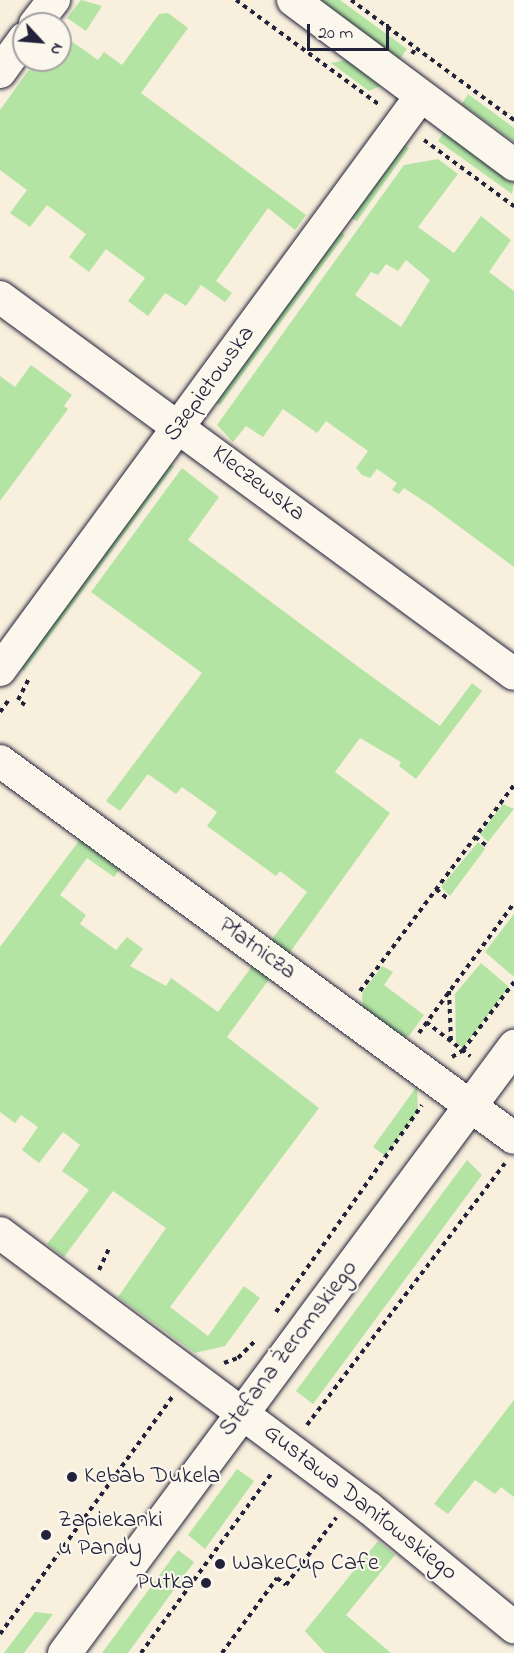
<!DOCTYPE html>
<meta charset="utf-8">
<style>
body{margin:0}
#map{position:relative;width:514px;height:1653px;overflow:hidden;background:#f8efdc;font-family:"Indie Flower",sans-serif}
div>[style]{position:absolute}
.green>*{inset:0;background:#b3e4a4}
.path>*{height:4px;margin-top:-2px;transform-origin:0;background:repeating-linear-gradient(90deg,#22223b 0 4.5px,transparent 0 9px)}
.roads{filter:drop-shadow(0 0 2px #22223b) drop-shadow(0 0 2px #22223b)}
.minor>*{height:32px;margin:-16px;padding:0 16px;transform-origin:16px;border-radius:16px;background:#fbf7ec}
.secondary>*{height:33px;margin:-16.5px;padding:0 16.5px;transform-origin:16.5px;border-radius:16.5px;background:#fbf7ec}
.dots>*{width:16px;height:16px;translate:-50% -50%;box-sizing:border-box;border:3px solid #fbf7ec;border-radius:50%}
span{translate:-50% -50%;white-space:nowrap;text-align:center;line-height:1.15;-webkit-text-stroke:4.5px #fbf7ec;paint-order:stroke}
.street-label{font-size:24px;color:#22223b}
.poi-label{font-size:24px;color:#22223b}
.left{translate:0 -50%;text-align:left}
.right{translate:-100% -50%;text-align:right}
.north{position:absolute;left:12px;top:12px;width:60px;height:60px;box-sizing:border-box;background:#fbf7ec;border:2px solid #a4a2a5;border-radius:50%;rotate:116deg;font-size:16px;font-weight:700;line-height:24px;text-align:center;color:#22223b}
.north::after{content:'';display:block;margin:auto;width:21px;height:27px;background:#22223b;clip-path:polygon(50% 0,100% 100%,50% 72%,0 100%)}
.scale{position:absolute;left:307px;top:24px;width:82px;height:27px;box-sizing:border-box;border:3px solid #22223b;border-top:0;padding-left:8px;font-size:18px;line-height:21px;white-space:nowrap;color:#22223b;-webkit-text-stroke:4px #fbf7ec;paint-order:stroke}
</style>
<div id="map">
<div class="green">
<i style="clip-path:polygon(81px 0,102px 6px,86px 31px,67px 18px)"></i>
<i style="clip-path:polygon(321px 0,340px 0,407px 49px,400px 59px)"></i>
<i style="clip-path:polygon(168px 13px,188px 28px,141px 93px,306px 215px,295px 230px,268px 208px,216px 281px,232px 293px,225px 302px,201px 285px,186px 306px,165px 293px,148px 316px,128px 301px,145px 278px,106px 249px,89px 272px,69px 257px,86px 234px,47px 205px,30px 227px,10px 213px,27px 190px,0 170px,0 110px,36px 60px,60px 60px,60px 33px,98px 60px,104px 52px,122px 65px,159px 14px)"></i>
<i style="clip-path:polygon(347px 60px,380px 86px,369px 91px,331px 63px)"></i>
<i style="clip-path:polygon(468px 94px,514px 128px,514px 142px,462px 104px)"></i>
<i style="clip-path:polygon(444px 132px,514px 182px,512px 194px,438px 141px)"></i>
<i style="clip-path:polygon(404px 144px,409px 148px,357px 221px,351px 218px)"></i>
<i style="clip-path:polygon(evenodd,438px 159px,458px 174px,418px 227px,454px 253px,481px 216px,511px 240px,489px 272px,514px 291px,514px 567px,430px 505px,404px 488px,399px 494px,392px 490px,397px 483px,377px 469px,370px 478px,362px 475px,356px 468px,368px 451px,326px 421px,317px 433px,283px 409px,263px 437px,246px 426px,233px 442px,217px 425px,404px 165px,438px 159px,406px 260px,430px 280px,401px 327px,355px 295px,371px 272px,378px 275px,386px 264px,398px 271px,406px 260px)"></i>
<i style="clip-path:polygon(339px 230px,345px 235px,220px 405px,214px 401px)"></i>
<i style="clip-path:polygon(31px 365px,72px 395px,64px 406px,68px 409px,0 501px,0 376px,15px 387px)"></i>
<i style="clip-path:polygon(169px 463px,174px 466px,24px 671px,19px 667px)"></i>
<i style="clip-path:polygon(182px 468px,219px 497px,188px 540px,364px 671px,440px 726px,472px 683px,482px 691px,416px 779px,399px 766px,401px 762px,360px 738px,335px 772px,390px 813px,288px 955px,270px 942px,307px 892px,280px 871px,276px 876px,207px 826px,217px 812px,182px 787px,176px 794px,148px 774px,120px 811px,106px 801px,202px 673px,91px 592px)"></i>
<i style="clip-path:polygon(503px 804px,514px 809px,488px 842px,480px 834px)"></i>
<i style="clip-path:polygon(81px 838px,121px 868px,114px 877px,87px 858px,60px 895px,86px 915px,80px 924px,116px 950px,127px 937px,143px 949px,130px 966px,166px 986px,171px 978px,218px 1012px,253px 965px,270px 978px,227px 1037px,319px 1108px,170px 1307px,208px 1336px,244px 1286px,260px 1298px,225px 1346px,195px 1353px,118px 1297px,166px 1228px,113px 1191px,64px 1257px,47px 1244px,89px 1190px,62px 1171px,80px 1145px,63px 1132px,39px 1163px,22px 1150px,38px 1127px,21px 1115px,15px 1123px,0 1112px,0 947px)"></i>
<i style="clip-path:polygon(478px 842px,485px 849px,450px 896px,441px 887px)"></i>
<i style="clip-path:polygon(514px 914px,514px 975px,513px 976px,485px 952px)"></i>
<i style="clip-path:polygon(481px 963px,509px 987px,463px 1048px,456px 1043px,455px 994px)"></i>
<i style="clip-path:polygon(382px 966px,393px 972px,384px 985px,424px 1015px,409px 1036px,403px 1037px,363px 1009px,362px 993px)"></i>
<i style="clip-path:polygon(417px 1086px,418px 1111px,385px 1156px,373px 1147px)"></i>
<i style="clip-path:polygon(467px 1160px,482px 1175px,313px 1404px,296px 1391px)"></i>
<i style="clip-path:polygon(514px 1400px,514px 1497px,501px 1487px,495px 1494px,475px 1480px,448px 1514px,434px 1504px)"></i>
<i style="clip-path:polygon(237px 1469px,254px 1481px,205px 1549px,188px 1535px)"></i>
<i style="clip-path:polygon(378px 1541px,395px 1555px,346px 1615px,391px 1653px,325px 1653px,305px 1631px)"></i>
<i style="clip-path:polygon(178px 1550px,194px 1562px,128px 1653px,102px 1653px)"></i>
<i style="clip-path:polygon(35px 1612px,53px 1614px,24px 1653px,4px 1653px)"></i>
</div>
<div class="path">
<i style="left:236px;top:0;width:176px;rotate:36.2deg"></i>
<i style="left:351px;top:0;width:81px;rotate:36.4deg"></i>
<i style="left:412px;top:54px;width:7px;rotate:-56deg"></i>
<i style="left:416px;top:48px;width:122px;rotate:36.3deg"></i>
<i style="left:424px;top:140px;width:112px;rotate:36.3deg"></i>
<i style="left:25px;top:705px;width:9px;rotate:-144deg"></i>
<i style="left:18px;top:700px;width:25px;rotate:-63deg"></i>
<i style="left:0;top:712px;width:17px;rotate:-54deg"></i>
<i style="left:475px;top:837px;width:15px;rotate:37deg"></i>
<i style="left:436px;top:889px;width:16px;rotate:40deg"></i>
<i style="left:360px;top:991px;width:257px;rotate:-53.2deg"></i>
<i style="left:449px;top:991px;width:49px;rotate:87.7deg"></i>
<i style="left:426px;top:1022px;width:56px;rotate:37.7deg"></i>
<i style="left:419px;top:1033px;width:161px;rotate:-53.8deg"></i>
<i style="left:452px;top:1057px;width:13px;rotate:-32deg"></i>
<i style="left:463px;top:1050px;width:85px;rotate:-53.1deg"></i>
<i style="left:99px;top:1270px;width:26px;rotate:-65deg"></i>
<i style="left:276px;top:1312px;width:253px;rotate:-54.8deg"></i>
<i style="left:224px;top:1363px;width:15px;rotate:-20deg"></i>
<i style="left:238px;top:1358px;width:23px;rotate:-45deg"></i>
<i style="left:307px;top:1425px;width:328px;rotate:-52.9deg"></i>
<i style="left:0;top:1634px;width:293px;rotate:-54deg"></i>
<i style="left:141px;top:1653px;width:223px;rotate:-54deg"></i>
<i style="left:222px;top:1653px;width:93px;rotate:-53.7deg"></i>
<i style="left:277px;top:1578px;width:11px;rotate:38deg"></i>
<i style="left:286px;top:1585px;width:84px;rotate:-53.3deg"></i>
</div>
<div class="roads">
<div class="minor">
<i style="left:293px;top:0;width:276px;rotate:36.7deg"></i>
<i style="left:35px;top:24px;width:31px;rotate:-52deg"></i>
<i style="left:0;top:72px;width:41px;rotate:-54deg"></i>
<i style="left:0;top:297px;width:637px;rotate:36.26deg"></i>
<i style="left:0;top:670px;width:710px;rotate:-53.76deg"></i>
<i style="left:0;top:761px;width:637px;rotate:36.26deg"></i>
<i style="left:0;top:1233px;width:460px;rotate:36.7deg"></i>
<i style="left:369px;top:1508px;width:188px;rotate:39.4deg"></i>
</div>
<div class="secondary">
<i style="left:64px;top:1653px;width:756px;rotate:-53.45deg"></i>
</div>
</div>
<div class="dots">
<i style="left:72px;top:1477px;background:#22223b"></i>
<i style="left:46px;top:1535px;background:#22223b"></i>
<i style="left:220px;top:1564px;background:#22223b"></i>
<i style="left:206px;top:1583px;background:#22223b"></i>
</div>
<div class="street-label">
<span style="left:210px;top:384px;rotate:-54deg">Szepietowska</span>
<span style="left:258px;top:484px;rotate:37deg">Kleczewska</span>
<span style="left:257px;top:949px;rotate:36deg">Płatnicza</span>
<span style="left:289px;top:1349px;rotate:-53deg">Stefana Żeromskiego</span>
<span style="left:360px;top:1503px;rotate:38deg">Gustawa Daniłowskiego</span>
</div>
<div class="poi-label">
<span class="left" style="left:84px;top:1477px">Kebab Dukela</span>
<span class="left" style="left:58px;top:1535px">Zapiekanki<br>u Pandy</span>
<span class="left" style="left:232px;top:1564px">WakeCup Cafe</span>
<span class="right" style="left:194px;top:1583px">Putka</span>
</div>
<div class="north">N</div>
<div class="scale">20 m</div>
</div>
